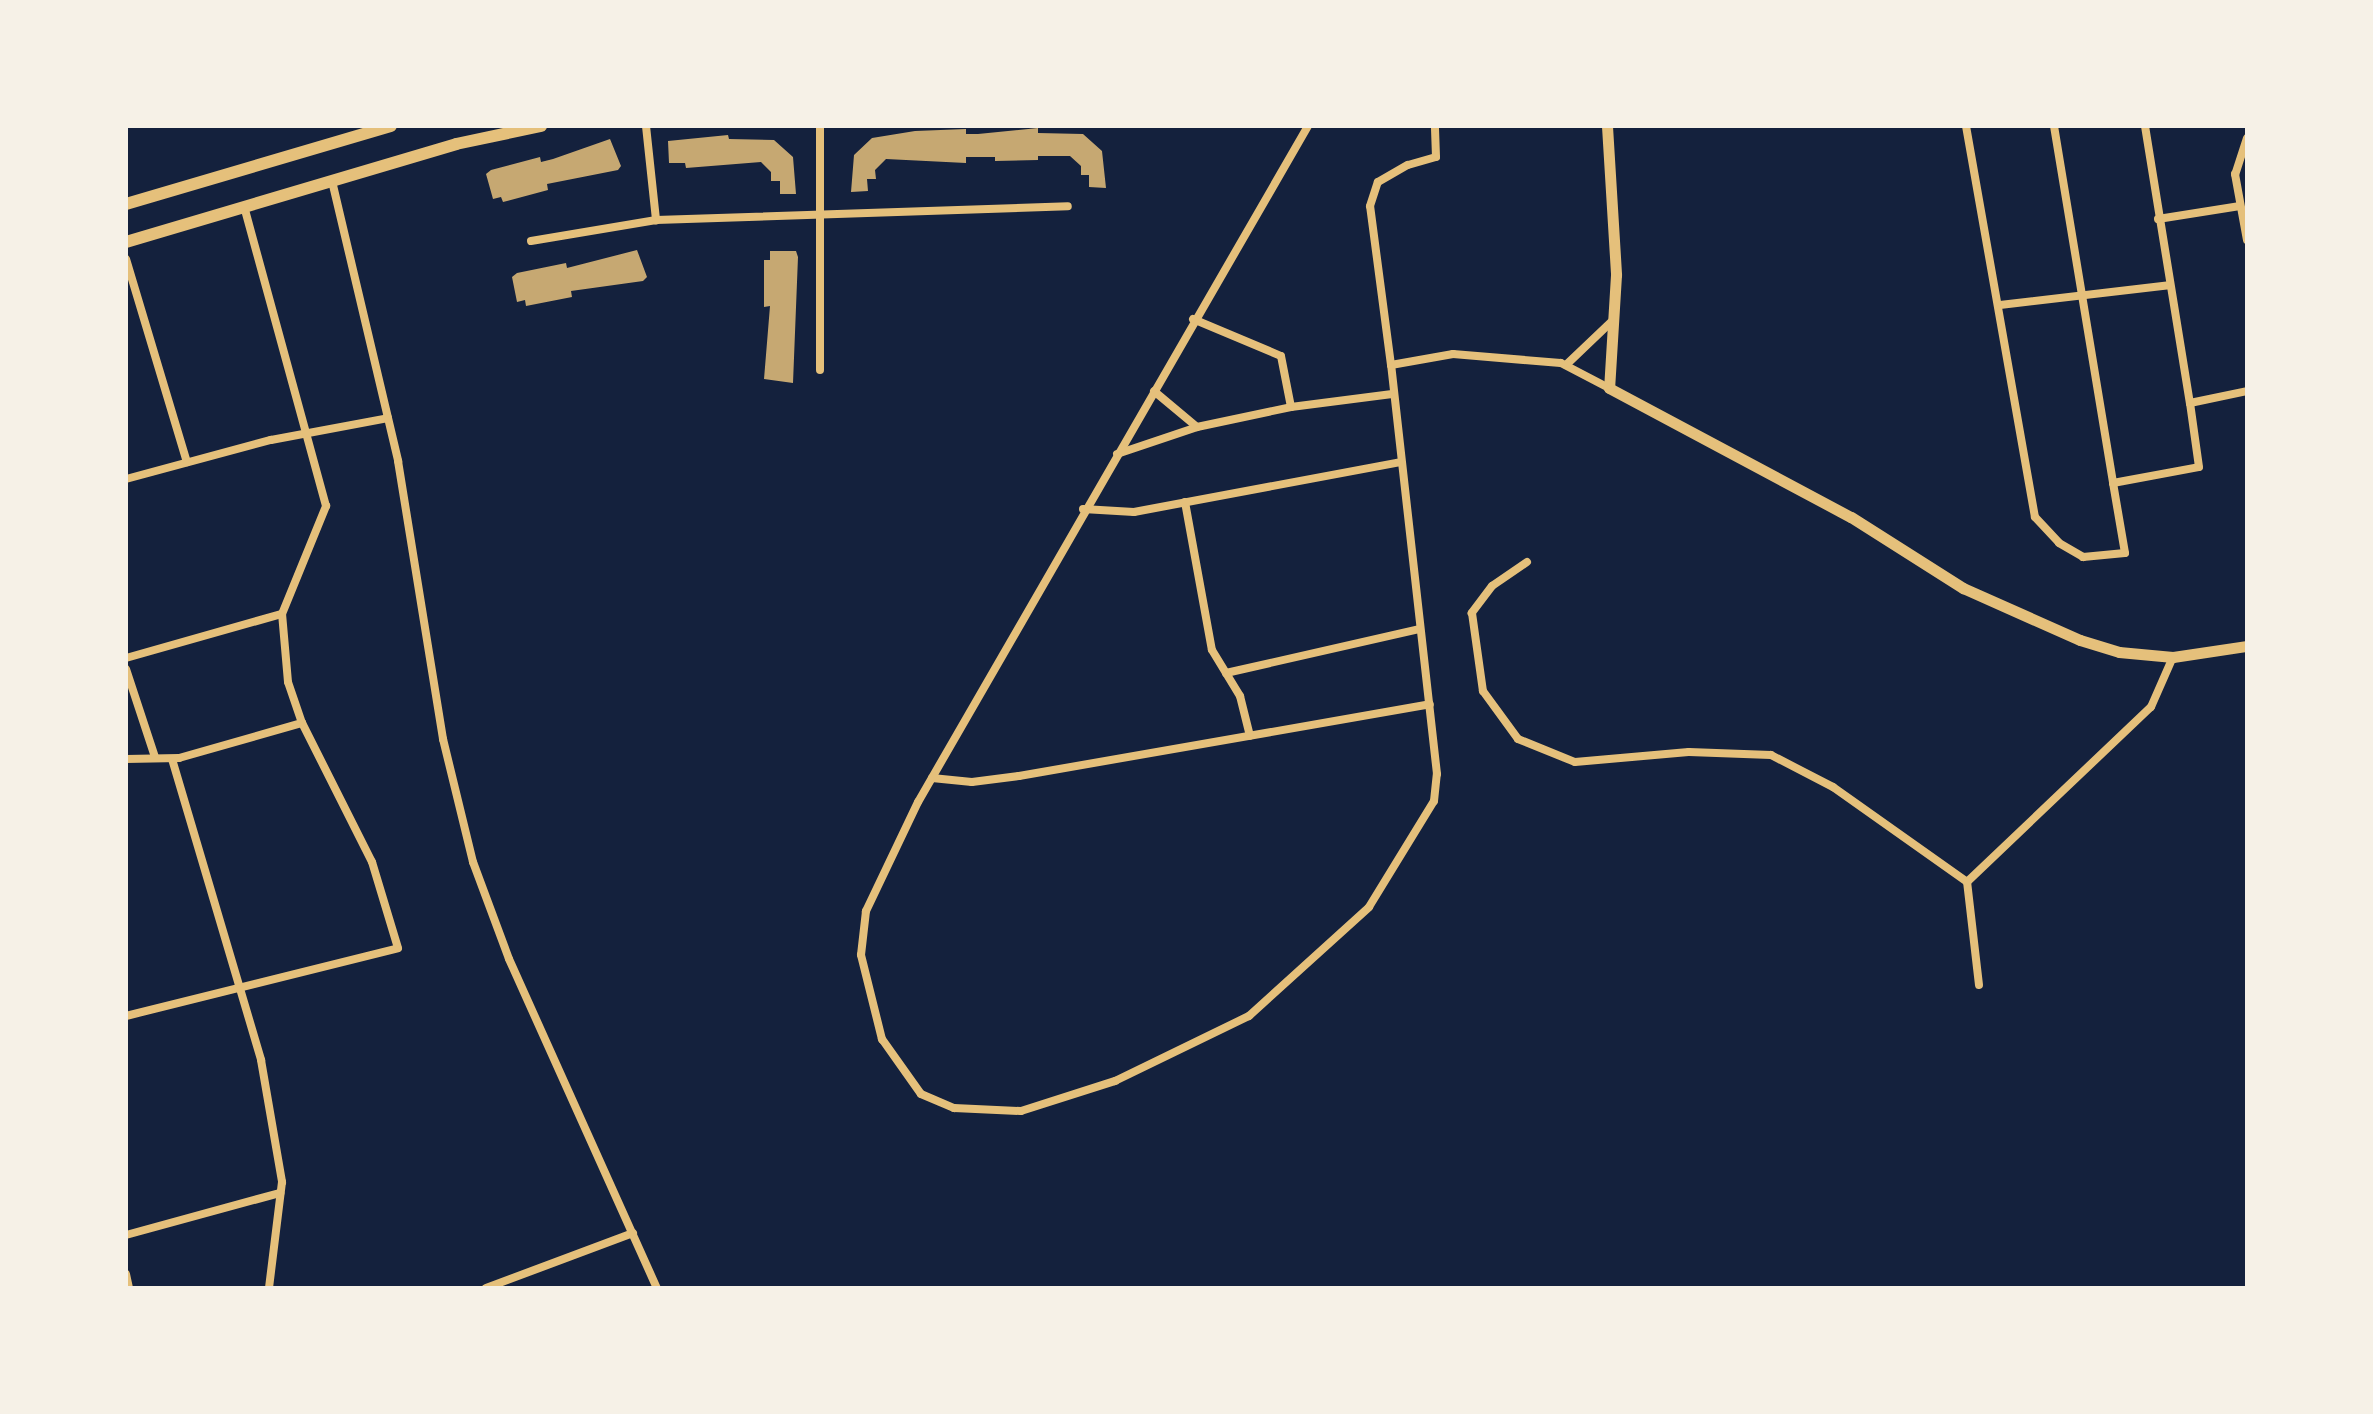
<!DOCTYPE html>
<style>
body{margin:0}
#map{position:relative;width:2373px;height:1414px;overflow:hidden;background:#14213d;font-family:"Noto Sans",sans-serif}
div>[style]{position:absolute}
.building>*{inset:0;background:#c6a872}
.minor>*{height:8px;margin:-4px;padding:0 4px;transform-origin:4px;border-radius:4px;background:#e5c07b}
.tertiary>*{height:11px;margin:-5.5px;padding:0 5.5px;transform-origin:5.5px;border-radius:5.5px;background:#e5c07b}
.secondary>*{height:12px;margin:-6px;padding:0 6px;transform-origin:6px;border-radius:6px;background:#e5c07b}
span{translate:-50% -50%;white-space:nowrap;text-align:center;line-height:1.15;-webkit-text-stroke:6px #f6f1e7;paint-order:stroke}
.frame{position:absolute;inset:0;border:128px solid #f6f1e7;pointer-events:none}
</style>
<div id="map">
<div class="building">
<i style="clip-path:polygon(1038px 128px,1038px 133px,1083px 134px,1102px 151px,1106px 188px,1089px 187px,1089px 175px,1081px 175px,1081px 166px,1070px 156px,1038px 156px,1038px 160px,995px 161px,995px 157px,966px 157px,966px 163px,886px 159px,875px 170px,876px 179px,867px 179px,868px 191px,851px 192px,854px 155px,872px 138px,915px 131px,966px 129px,966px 134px,978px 134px)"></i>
<i style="clip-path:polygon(728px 135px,729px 139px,774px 140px,793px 157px,796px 194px,780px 194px,780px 181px,771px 181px,771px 172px,761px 162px,686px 168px,685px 163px,669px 163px,668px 141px)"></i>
<i style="clip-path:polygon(610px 139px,621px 166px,618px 170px,547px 184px,548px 190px,503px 202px,501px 197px,493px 199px,486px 174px,491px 170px,540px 157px,541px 162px,553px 159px)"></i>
<i style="clip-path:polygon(637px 250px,647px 277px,643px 281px,571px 291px,572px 297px,526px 306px,525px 300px,517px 302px,512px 277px,517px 273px,566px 263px,567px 268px)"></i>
<i style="clip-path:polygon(770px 251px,796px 251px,798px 257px,793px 383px,764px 379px,770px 306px,764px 307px,764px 260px,770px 260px)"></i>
</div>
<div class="minor">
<i style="left:646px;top:126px;width:95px;rotate:83.9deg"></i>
<i style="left:820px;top:126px;width:244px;rotate:90deg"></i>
<i style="left:1308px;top:126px;width:780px;rotate:119.98deg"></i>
<i style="left:918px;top:802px;width:121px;rotate:115.5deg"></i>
<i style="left:866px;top:911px;width:44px;rotate:96.5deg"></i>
<i style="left:861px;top:955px;width:87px;rotate:76deg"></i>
<i style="left:882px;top:1039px;width:67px;rotate:54.7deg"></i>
<i style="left:921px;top:1094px;width:36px;rotate:23deg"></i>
<i style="left:954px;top:1108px;width:67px;rotate:2.6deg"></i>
<i style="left:1021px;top:1111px;width:99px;rotate:-17.7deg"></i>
<i style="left:1115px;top:1081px;width:149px;rotate:-25.9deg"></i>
<i style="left:1249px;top:1016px;width:162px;rotate:-42.2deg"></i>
<i style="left:1369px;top:907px;width:124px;rotate:-58.5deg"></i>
<i style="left:1434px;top:801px;width:27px;rotate:-84deg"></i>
<i style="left:1437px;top:774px;width:412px;rotate:-96.4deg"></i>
<i style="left:1391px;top:365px;width:63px;rotate:-10.1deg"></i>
<i style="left:1453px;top:354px;width:108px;rotate:4.8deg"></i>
<i style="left:1561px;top:363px;width:54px;rotate:27.5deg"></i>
<i style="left:1966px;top:126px;width:397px;rotate:80deg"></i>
<i style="left:2035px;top:517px;width:35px;rotate:47deg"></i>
<i style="left:2059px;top:543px;width:28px;rotate:30deg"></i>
<i style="left:2083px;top:557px;width:42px;rotate:-5.4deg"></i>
<i style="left:2125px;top:553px;width:71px;rotate:-99.7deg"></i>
<i style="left:2054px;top:126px;width:362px;rotate:80.6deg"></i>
<i style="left:2113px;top:483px;width:87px;rotate:-10.5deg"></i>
<i style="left:2199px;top:467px;width:65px;rotate:-98deg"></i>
<i style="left:2145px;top:126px;width:281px;rotate:80.8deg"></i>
<i style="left:2190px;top:403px;width:58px;rotate:-11.9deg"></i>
<i style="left:2247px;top:138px;width:38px;rotate:108deg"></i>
<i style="left:2235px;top:174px;width:67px;rotate:79.7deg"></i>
<i style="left:332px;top:181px;width:288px;rotate:76.7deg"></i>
<i style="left:398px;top:461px;width:282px;rotate:80.8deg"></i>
<i style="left:443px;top:739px;width:127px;rotate:76.3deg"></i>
<i style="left:473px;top:862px;width:103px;rotate:69.6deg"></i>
<i style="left:509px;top:959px;width:361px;rotate:65.8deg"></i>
<i style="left:2158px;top:219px;width:83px;rotate:-9deg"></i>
<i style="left:531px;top:241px;width:127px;rotate:-9.5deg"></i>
<i style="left:656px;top:220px;width:412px;rotate:-1.9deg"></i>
<i style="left:126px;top:259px;width:212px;rotate:73.3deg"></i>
<i style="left:2000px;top:305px;width:170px;rotate:-6.7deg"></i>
<i style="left:1193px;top:319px;width:95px;rotate:22.8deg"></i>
<i style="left:1281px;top:356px;width:52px;rotate:78.9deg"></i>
<i style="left:1391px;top:365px;width:160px;rotate:-97.5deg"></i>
<i style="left:1370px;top:206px;width:25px;rotate:-72deg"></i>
<i style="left:1378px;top:182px;width:34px;rotate:-30deg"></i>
<i style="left:1408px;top:165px;width:29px;rotate:-16deg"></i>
<i style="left:1436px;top:157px;width:31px;rotate:-92deg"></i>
<i style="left:1566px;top:365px;width:64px;rotate:-43.7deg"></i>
<i style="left:1197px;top:427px;width:96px;rotate:-12deg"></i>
<i style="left:1291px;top:407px;width:102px;rotate:-7.3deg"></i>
<i style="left:1117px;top:454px;width:84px;rotate:-18.6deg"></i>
<i style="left:1197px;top:427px;width:56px;rotate:-140.1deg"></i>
<i style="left:126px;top:479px;width:150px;rotate:-15.1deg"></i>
<i style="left:271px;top:440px;width:119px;rotate:-10.6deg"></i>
<i style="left:1185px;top:502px;width:150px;rotate:79.7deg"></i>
<i style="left:1212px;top:650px;width:54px;rotate:58.7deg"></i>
<i style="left:1240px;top:696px;width:41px;rotate:76deg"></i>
<i style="left:1083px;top:509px;width:51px;rotate:3.4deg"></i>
<i style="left:1134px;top:512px;width:271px;rotate:-10.6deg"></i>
<i style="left:1527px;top:562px;width:42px;rotate:145.6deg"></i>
<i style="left:1492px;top:586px;width:34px;rotate:127deg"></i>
<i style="left:1472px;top:613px;width:79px;rotate:82deg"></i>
<i style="left:1483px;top:691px;width:59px;rotate:53.9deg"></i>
<i style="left:1518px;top:739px;width:61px;rotate:22deg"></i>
<i style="left:1575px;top:762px;width:114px;rotate:-5deg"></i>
<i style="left:1689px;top:752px;width:82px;rotate:2.1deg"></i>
<i style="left:1771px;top:755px;width:70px;rotate:27.3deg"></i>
<i style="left:1833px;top:787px;width:164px;rotate:35.3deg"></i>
<i style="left:126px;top:658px;width:162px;rotate:-15.8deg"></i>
<i style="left:126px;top:669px;width:93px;rotate:71.8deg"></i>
<i style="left:1226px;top:673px;width:199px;rotate:-12.8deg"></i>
<i style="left:126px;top:759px;width:53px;rotate:-1.1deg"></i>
<i style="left:179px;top:758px;width:128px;rotate:-15.9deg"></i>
<i style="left:302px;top:723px;width:43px;rotate:-108.9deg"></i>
<i style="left:288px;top:682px;width:68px;rotate:-95deg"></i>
<i style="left:282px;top:614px;width:117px;rotate:-67.8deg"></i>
<i style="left:326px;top:506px;width:308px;rotate:-105.3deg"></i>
<i style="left:172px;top:759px;width:314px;rotate:73.5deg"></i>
<i style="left:261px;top:1060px;width:124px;rotate:80.2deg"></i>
<i style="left:282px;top:1182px;width:107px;rotate:97deg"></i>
<i style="left:932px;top:778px;width:40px;rotate:5.7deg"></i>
<i style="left:972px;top:782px;width:47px;rotate:-7.3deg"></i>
<i style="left:1019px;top:776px;width:417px;rotate:-9.9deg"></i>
<i style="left:1979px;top:985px;width:104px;rotate:-96.6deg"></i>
<i style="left:1967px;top:882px;width:254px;rotate:-43.6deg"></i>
<i style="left:2151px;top:707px;width:55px;rotate:-66.3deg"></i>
<i style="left:126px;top:1016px;width:280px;rotate:-14deg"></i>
<i style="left:398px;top:948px;width:90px;rotate:-106.8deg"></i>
<i style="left:372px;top:862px;width:156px;rotate:-116.7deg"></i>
<i style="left:126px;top:1235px;width:160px;rotate:-15.3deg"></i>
<i style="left:126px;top:1274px;width:14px;rotate:78deg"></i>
<i style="left:486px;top:1288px;width:157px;rotate:-20.5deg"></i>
</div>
<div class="tertiary">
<i style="left:1607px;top:126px;width:149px;rotate:86.5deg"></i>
<i style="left:1616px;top:275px;width:113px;rotate:93.5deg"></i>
<i style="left:1609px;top:388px;width:274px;rotate:28.1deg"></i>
<i style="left:1851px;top:517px;width:133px;rotate:32.4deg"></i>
<i style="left:1963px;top:588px;width:128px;rotate:24deg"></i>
<i style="left:2080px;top:640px;width:41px;rotate:17.1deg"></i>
<i style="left:2119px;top:652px;width:54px;rotate:5.3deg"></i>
<i style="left:2173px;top:657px;width:75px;rotate:-8.5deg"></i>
</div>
<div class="secondary">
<i style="left:126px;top:204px;width:276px;rotate:-16.4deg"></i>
<i style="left:126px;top:242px;width:344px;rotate:-16.5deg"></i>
<i style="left:456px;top:144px;width:87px;rotate:-12deg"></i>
</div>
<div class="frame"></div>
</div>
